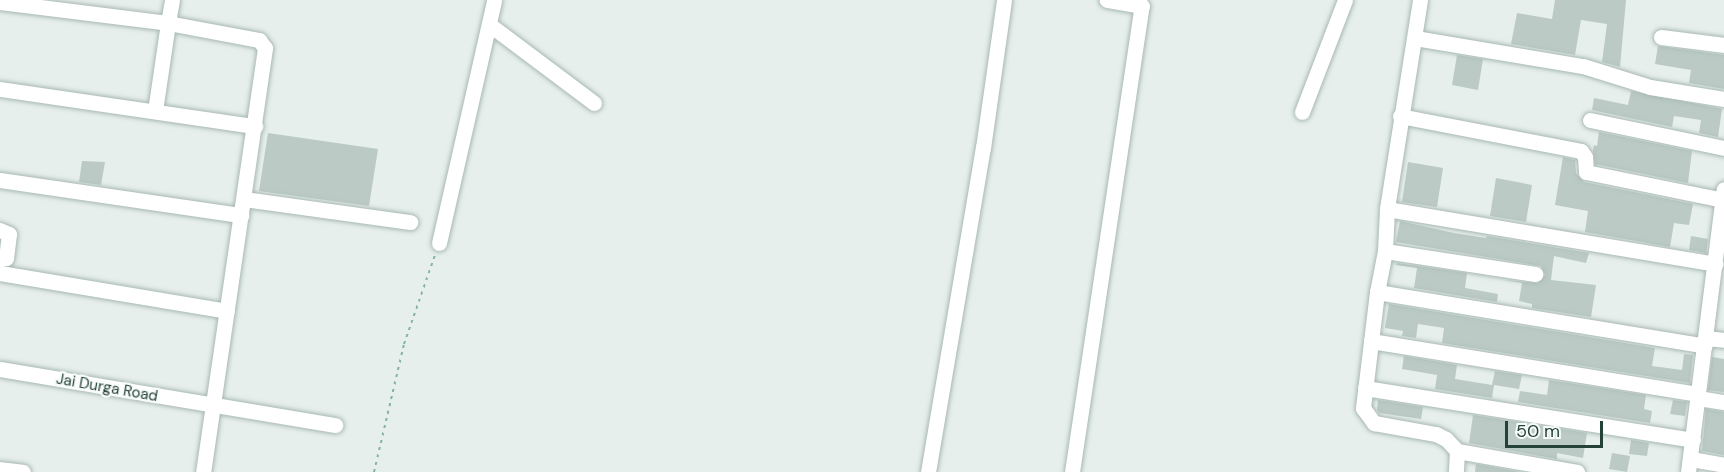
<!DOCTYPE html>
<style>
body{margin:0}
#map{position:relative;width:1724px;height:472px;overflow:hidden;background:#e6efeb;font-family:"DM Sans",sans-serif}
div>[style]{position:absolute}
.building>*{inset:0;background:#bbcac4}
.path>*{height:2px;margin-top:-1px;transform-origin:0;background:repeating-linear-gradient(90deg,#86b3a5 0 3px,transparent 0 7.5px)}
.roads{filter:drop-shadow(0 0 2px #a8b8b2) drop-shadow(0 0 2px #a8b8b2)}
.minor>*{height:15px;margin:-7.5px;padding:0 7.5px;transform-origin:7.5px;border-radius:7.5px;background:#fff}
span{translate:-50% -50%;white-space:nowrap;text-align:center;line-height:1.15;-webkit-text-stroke:4.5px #f7fbf9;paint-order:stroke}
.street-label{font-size:15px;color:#24423a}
.scale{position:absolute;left:1505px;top:421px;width:98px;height:27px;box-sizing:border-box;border:3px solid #24423a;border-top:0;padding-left:8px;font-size:18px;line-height:21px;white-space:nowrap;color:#24423a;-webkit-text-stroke:4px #f7fbf9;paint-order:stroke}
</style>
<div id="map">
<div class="building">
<i style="clip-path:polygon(1555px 0,1626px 0,1620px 67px,1602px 62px,1607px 24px,1581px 20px,1575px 55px,1511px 44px,1517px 13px,1552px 19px)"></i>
<i style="clip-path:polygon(1658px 46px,1724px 55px,1724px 89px,1689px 83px,1691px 70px,1655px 64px)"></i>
<i style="clip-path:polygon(1457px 55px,1483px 59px,1478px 90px,1452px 85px)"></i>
<i style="clip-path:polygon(1631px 91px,1722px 109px,1718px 137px,1699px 133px,1701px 120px,1674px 116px,1672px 127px,1592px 110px,1594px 98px,1628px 105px)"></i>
<i style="clip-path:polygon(1599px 132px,1692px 151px,1688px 183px,1595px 164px,1593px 151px,1594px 145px,1597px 146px)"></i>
<i style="clip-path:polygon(268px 133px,378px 149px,369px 206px,259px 191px)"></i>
<i style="clip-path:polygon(1563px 157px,1575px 160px,1576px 173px,1584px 182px,1693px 204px,1689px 225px,1674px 223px,1670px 247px,1585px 232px,1588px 211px,1555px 205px)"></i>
<i style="clip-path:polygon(82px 161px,105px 162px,101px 185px,79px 182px)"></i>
<i style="clip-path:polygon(1408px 162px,1443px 168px,1437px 207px,1402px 202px)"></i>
<i style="clip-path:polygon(1496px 178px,1532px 185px,1526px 222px,1490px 216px)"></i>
<i style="clip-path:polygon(1400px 221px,1454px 233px,1486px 238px,1487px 236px,1589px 253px,1586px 263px,1554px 256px,1551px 280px,1596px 285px,1591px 317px,1532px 308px,1532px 304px,1519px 301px,1522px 283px,1503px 280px,1538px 283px,1545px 275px,1541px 266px,1396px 242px)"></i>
<i style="clip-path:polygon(1691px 236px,1708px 239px,1706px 253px,1689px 250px)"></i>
<i style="clip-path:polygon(1397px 263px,1467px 273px,1465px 288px,1498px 294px,1497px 302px,1414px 288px,1417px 268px,1396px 265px)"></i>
<i style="clip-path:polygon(1389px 304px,1655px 348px,1652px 366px,1682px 370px,1684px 354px,1693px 355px,1690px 383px,1442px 343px,1444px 328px,1418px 324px,1416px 338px,1402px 336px,1403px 331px,1385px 328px)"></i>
<i style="clip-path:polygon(1404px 356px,1457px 365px,1455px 379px,1492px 385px,1495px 371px,1522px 375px,1519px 389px,1494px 385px,1492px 398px,1435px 389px,1437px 375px,1402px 369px)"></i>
<i style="clip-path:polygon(1712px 357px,1724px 359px,1724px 392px,1708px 390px)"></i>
<i style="clip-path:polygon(1549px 380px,1646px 395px,1644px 409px,1652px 411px,1650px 423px,1518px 402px,1520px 391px,1547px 395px)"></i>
<i style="clip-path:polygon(1378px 400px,1423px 407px,1421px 419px,1379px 413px,1377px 410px)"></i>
<i style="clip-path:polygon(1673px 400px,1687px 402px,1685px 416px,1670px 414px)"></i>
<i style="clip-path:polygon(1706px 409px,1724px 412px,1724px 455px,1702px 451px)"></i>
<i style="clip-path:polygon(1473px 415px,1587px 433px,1583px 458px,1557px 453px,1557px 459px,1469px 443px)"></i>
<i style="clip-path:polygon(1631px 440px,1649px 443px,1647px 456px,1629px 454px)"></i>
<i style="clip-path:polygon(1612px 453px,1630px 456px,1627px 472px,1609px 469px)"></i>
<i style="clip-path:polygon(1476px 464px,1520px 472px,1475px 472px)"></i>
</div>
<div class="path">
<i style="left:374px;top:472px;width:131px;rotate:-76.8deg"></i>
<i style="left:404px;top:344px;width:94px;rotate:-70.8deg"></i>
</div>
<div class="roads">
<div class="minor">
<i style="left:172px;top:0;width:23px;rotate:100deg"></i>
<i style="left:168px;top:23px;width:93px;rotate:10.6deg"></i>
<i style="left:259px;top:40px;width:10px;rotate:53deg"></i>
<i style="left:265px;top:48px;width:429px;rotate:98.3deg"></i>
<i style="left:1420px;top:0;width:212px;rotate:99deg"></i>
<i style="left:1387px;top:209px;width:42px;rotate:92.7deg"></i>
<i style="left:1385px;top:251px;width:42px;rotate:101deg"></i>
<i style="left:1377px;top:292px;width:117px;rotate:96.9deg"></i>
<i style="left:1363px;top:408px;width:19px;rotate:54deg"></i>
<i style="left:1374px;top:423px;width:63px;rotate:10.1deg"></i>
<i style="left:1436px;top:434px;width:11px;rotate:27deg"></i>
<i style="left:1446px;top:439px;width:16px;rotate:47deg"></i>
<i style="left:1457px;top:451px;width:21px;rotate:93deg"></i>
<i style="left:0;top:2px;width:169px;rotate:7.1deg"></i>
<i style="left:168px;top:23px;width:89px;rotate:98.4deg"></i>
<i style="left:490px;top:25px;width:130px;rotate:36.9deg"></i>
<i style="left:1661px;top:37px;width:64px;rotate:7.2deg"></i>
<i style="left:1415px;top:38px;width:170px;rotate:9.5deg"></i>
<i style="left:1583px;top:66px;width:70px;rotate:17.4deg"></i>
<i style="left:1650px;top:87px;width:75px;rotate:9.2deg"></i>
<i style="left:0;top:89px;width:258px;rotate:8.3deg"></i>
<i style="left:1302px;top:112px;width:120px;rotate:-69deg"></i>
<i style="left:1400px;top:116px;width:184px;rotate:10.9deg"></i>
<i style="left:1581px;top:151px;width:7px;rotate:56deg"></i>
<i style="left:1585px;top:157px;width:15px;rotate:86deg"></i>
<i style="left:1586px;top:172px;width:141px;rotate:11.5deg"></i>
<i style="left:1590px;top:120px;width:137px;rotate:11.8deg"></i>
<i style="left:0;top:180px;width:244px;rotate:8.3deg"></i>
<i style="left:244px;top:199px;width:168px;rotate:7.9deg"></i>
<i style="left:1387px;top:209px;width:333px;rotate:9.5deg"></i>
<i style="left:0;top:230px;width:10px;rotate:24deg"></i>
<i style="left:9px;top:234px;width:24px;rotate:97deg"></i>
<i style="left:6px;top:258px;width:6px;rotate:171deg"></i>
<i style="left:439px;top:243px;width:249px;rotate:-77.2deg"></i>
<i style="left:1385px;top:251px;width:152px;rotate:8.7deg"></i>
<i style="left:0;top:273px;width:230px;rotate:9.5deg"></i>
<i style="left:1377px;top:292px;width:332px;rotate:9.3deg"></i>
<i style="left:1706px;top:338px;width:18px;rotate:6deg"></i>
<i style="left:1371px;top:341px;width:332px;rotate:9.2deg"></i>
<i style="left:0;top:369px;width:340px;rotate:9.5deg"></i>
<i style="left:1365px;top:388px;width:332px;rotate:9deg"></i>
<i style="left:1698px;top:398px;width:26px;rotate:9deg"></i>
<i style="left:1457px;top:451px;width:122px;rotate:9.9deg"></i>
<i style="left:1691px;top:459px;width:34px;rotate:10deg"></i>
<i style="left:0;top:469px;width:23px;rotate:7deg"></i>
<i style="left:928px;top:472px;width:329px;rotate:-80.4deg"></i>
<i style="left:983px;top:148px;width:149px;rotate:-81.9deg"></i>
<i style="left:1072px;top:472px;width:471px;rotate:-81.5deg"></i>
<i style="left:1142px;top:6px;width:36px;rotate:-170deg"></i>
<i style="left:1688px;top:472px;width:285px;rotate:-82.8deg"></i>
</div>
</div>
<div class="street-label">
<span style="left:107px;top:388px;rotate:10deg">Jai Durga Road</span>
</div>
<div class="scale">50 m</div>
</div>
